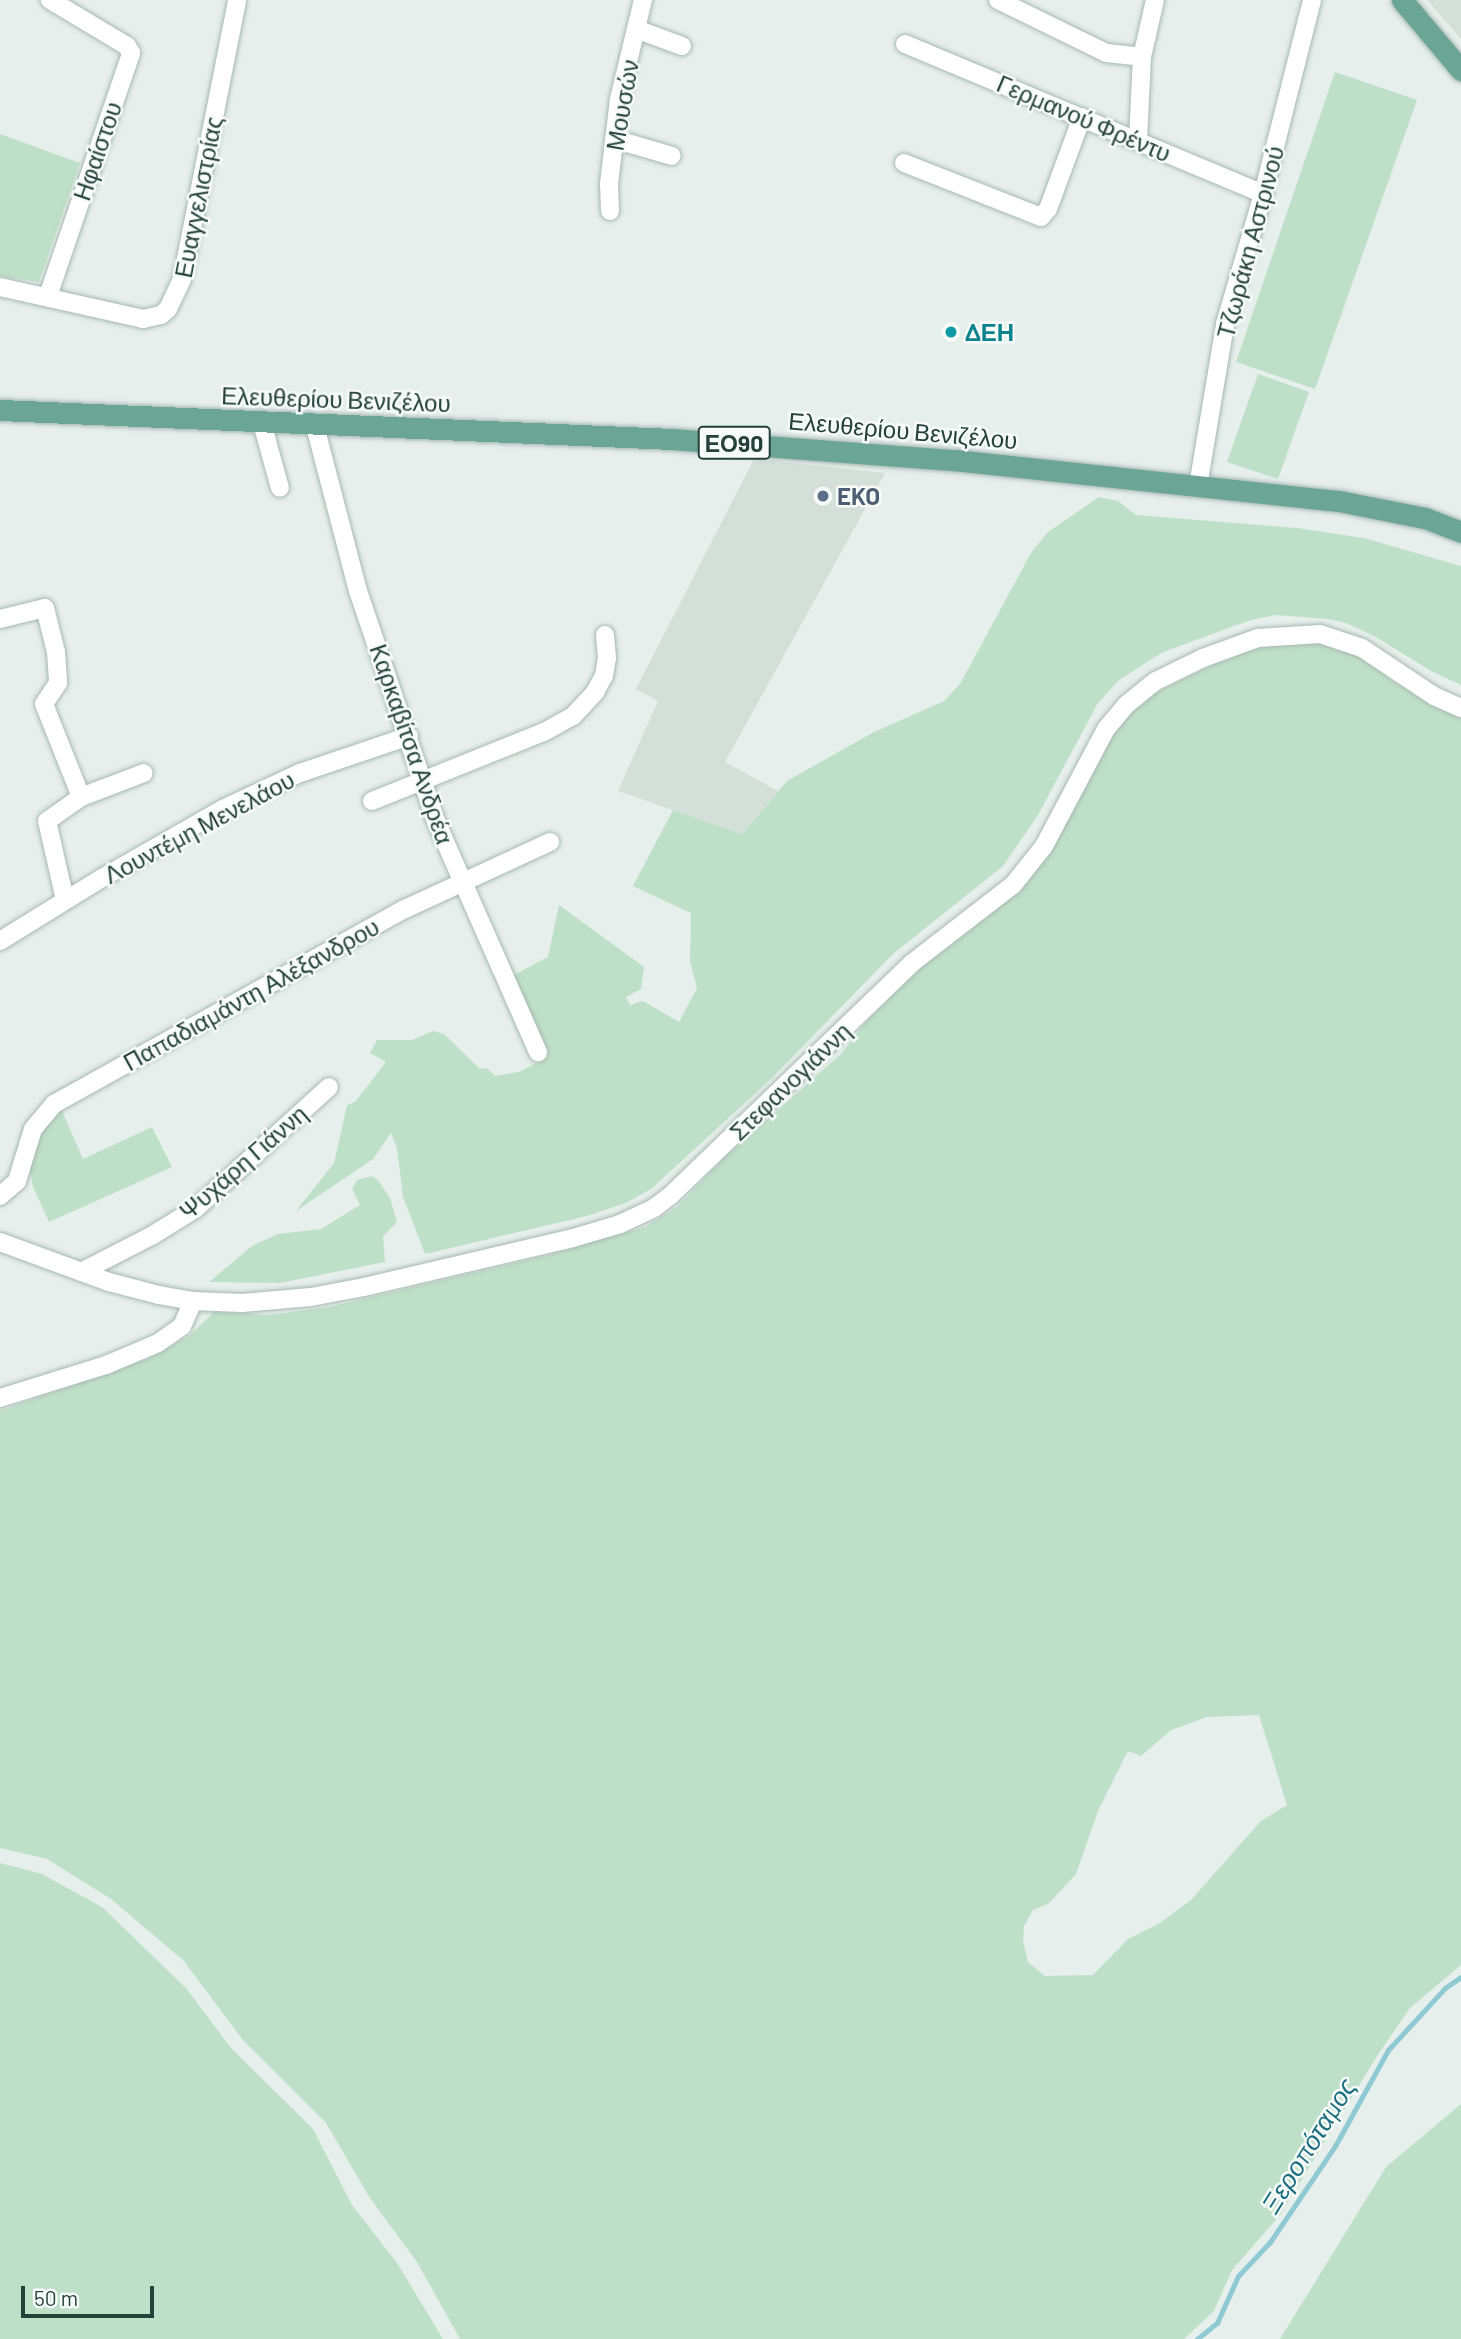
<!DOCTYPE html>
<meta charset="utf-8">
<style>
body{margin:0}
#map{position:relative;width:1461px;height:2339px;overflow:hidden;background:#e6efeb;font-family:Barlow,sans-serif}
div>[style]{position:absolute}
.built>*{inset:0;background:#d4dfda}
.green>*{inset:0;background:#bfe0c8}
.stream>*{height:5px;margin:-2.5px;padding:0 2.5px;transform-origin:2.5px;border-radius:2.5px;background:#8ec9d4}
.roads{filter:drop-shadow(0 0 2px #a8b8b2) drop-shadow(0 0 2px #a8b8b2)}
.minor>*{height:18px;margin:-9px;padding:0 9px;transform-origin:9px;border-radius:9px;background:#fff}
.major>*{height:21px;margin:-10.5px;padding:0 10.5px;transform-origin:10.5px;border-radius:10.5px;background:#6aa596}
.dots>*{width:19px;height:19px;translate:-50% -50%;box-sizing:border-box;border:4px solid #f7fbf9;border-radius:50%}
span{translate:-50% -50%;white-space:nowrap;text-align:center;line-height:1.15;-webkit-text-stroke:5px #f7fbf9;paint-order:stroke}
.shield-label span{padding:2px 5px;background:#f7fbf9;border:2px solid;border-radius:5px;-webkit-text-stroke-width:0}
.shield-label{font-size:23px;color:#24423a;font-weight:700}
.street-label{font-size:24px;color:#24423a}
.culture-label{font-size:24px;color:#0d838f;font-weight:700}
.left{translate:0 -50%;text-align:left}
.service-label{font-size:24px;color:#4e5e75;font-weight:700}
.water-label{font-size:26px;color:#1c6f80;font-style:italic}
.scale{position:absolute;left:21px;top:2286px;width:133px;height:32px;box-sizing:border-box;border:4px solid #24423a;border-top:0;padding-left:9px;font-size:21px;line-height:24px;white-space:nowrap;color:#24423a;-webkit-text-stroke:5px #f7fbf9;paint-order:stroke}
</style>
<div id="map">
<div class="built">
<i style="clip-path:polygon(1427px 0,1461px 0,1461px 39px)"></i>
<i style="clip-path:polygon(754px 459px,885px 473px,725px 762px,778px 791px,742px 834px,618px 791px,658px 701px,636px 689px)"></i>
</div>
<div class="green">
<i style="clip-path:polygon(1335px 72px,1417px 100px,1315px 389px,1236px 362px)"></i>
<i style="clip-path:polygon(0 134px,80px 163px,39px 282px,0 276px)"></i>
<i style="clip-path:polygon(1258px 374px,1309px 392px,1278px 479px,1227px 462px)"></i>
<i style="clip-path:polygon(1099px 497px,1118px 501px,1136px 515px,1297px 528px,1364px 538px,1461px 566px,1461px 685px,1431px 671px,1374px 636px,1346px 623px,1328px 619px,1275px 615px,1251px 620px,1163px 652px,1119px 680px,1098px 703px,1038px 815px,1003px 866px,893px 954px,771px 1079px,651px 1189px,626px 1203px,587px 1216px,425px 1254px,403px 1197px,397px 1148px,391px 1133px,373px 1159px,296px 1211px,334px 1163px,347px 1105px,355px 1102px,386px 1062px,370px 1053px,377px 1040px,412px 1040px,433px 1031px,444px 1034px,480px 1069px,487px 1068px,495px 1076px,519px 1072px,548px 1057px,512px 976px,548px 957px,559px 905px,644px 967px,641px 989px,626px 997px,630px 1005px,643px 1001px,679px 1022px,697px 988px,690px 961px,691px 913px,633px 886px,673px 810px,742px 834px,787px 781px,872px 733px,944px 701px,960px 684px,1031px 553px,1048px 532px)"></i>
<i style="clip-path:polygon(evenodd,1302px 640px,1332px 646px,1361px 658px,1397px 684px,1461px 718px,1461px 1965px,1410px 2008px,1377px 2056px,1280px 2215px,1232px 2270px,1214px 2311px,1184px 2339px,460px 2339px,417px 2262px,370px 2198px,326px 2123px,242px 2039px,184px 1961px,111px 1899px,47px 1859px,0 1848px,0 1411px,147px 1359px,188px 1337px,215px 1311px,269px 1315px,329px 1307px,549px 1255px,645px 1227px,677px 1207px,724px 1158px,842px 1053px,865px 1023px,937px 951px,1006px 902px,1029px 881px,1112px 736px,1134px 709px,1155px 693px,1227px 658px,1271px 643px,1302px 640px,1259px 1715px,1287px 1805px,1261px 1821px,1191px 1900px,1160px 1923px,1128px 1939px,1093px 1975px,1045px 1976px,1028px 1962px,1023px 1941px,1024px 1926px,1033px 1910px,1048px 1904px,1076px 1874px,1098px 1811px,1128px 1751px,1141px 1756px,1171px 1730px,1207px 1717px,1259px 1715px)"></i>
<i style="clip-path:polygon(62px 1111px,83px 1159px,152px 1127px,172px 1167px,49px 1222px,33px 1187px,30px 1170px,32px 1153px,46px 1120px)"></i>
<i style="clip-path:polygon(372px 1176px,378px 1180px,390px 1198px,397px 1222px,383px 1236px,385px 1262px,280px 1283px,209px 1282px,252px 1246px,278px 1234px,321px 1229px,360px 1205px,352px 1189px,357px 1180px)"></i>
<i style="clip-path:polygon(0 1863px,42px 1874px,102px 1907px,186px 1988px,231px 2048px,313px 2129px,352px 2205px,397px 2263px,443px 2339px,0 2339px)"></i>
<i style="clip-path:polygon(1461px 2104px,1461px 2339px,1280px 2339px,1386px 2167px)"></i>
</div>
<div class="stream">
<i style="left:1197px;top:2339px;width:26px;rotate:-39deg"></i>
<i style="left:1217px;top:2323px;width:51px;rotate:-65.9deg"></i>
<i style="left:1238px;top:2276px;width:47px;rotate:-46.7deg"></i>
<i style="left:1270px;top:2242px;width:116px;rotate:-55.9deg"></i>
<i style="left:1335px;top:2146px;width:110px;rotate:-61.1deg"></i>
<i style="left:1388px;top:2050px;width:84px;rotate:-47.4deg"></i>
<i style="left:1445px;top:1988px;width:19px;rotate:-35deg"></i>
</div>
<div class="roads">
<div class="minor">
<i style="left:998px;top:0;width:120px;rotate:26.1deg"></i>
<i style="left:1106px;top:53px;width:36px;rotate:6deg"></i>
<i style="left:636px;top:29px;width:49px;rotate:20.3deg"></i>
<i style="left:905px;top:44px;width:388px;rotate:22.7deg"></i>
<i style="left:614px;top:139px;width:60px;rotate:16.3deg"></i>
<i style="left:1138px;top:141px;width:84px;rotate:-87.3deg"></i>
<i style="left:1142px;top:57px;width:58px;rotate:-77.2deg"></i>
<i style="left:904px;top:163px;width:147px;rotate:21.5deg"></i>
<i style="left:1041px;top:217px;width:11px;rotate:-49deg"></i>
<i style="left:1048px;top:209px;width:98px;rotate:-69.7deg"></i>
<i style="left:610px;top:211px;width:27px;rotate:-92deg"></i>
<i style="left:609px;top:184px;width:86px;rotate:-83.3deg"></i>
<i style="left:619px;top:99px;width:102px;rotate:-76.4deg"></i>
<i style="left:0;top:287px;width:147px;rotate:12.6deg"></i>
<i style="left:143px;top:319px;width:18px;rotate:-13deg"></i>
<i style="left:161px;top:315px;width:9px;rotate:-41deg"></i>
<i style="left:168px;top:309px;width:33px;rotate:-65deg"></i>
<i style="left:182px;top:279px;width:284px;rotate:-78.8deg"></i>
<i style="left:48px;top:296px;width:257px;rotate:-71.1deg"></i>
<i style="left:131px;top:53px;width:8px;rotate:-120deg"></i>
<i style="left:127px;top:46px;width:90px;rotate:-149.1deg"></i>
<i style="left:262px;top:423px;width:67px;rotate:74.5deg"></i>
<i style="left:315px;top:426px;width:171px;rotate:75.4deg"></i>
<i style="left:358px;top:591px;width:243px;rotate:71.3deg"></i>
<i style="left:436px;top:821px;width:253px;rotate:66.2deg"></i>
<i style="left:1198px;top:486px;width:164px;rotate:-80.5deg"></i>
<i style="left:1225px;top:324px;width:135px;rotate:-73.7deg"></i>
<i style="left:1263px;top:194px;width:200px;rotate:-75.8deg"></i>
<i style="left:0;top:619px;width:46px;rotate:-13.7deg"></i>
<i style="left:45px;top:608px;width:45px;rotate:76deg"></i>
<i style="left:56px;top:652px;width:31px;rotate:86deg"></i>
<i style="left:58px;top:683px;width:25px;rotate:124deg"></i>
<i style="left:44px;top:704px;width:100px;rotate:68.3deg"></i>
<i style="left:372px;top:801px;width:185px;rotate:-21.9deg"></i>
<i style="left:544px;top:732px;width:33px;rotate:-29deg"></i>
<i style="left:573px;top:716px;width:33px;rotate:-47deg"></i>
<i style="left:595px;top:692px;width:18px;rotate:-61deg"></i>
<i style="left:604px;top:676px;width:18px;rotate:-81deg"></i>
<i style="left:607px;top:658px;width:23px;rotate:-95deg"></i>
<i style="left:65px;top:900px;width:81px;rotate:-102.8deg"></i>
<i style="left:47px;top:821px;width:42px;rotate:-35.2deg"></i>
<i style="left:81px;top:797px;width:67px;rotate:-20.9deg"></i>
<i style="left:0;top:941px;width:120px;rotate:-31.7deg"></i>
<i style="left:102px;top:878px;width:139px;rotate:-29.7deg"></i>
<i style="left:223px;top:809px;width:85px;rotate:-25.1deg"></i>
<i style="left:300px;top:773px;width:115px;rotate:-18.7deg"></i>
<i style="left:0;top:1196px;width:23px;rotate:-41deg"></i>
<i style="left:17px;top:1181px;width:54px;rotate:-72.9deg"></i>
<i style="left:33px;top:1129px;width:33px;rotate:-50deg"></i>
<i style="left:54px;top:1104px;width:402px;rotate:-29.1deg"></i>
<i style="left:405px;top:909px;width:160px;rotate:-24.8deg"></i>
<i style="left:0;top:1242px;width:116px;rotate:20.2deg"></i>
<i style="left:109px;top:1282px;width:52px;rotate:14.6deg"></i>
<i style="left:159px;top:1295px;width:35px;rotate:10deg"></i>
<i style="left:193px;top:1301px;width:49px;rotate:2.3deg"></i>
<i style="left:242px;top:1303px;width:69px;rotate:-5deg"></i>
<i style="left:311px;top:1297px;width:54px;rotate:-10.7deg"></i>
<i style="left:364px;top:1287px;width:215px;rotate:-13.2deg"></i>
<i style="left:573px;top:1238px;width:49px;rotate:-16.6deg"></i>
<i style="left:620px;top:1224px;width:38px;rotate:-25deg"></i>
<i style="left:654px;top:1208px;width:21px;rotate:-37deg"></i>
<i style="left:671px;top:1195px;width:335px;rotate:-43.9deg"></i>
<i style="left:912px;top:963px;width:128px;rotate:-37.7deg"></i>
<i style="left:1013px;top:885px;width:50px;rotate:-51.5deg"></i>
<i style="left:1044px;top:846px;width:132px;rotate:-62.1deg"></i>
<i style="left:1106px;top:729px;width:31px;rotate:-50deg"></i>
<i style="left:1126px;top:705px;width:38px;rotate:-39deg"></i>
<i style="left:1156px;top:681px;width:52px;rotate:-26.1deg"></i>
<i style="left:1203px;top:658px;width:59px;rotate:-20deg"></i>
<i style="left:1258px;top:638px;width:62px;rotate:-3.7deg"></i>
<i style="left:1320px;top:634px;width:44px;rotate:18.4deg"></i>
<i style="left:1362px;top:648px;width:87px;rotate:33.7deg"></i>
<i style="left:1434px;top:696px;width:30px;rotate:24deg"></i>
<i style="left:81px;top:1272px;width:81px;rotate:-27.2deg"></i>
<i style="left:153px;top:1235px;width:49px;rotate:-31.8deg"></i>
<i style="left:195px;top:1209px;width:181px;rotate:-42.3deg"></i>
<i style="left:0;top:1398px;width:111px;rotate:-17.3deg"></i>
<i style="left:106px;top:1365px;width:56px;rotate:-22.9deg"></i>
<i style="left:158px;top:1343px;width:29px;rotate:-35deg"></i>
<i style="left:182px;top:1326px;width:27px;rotate:-66deg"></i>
</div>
<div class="major">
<i style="left:1402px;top:0;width:92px;rotate:49.9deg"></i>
<i style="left:0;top:410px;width:673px;rotate:2.47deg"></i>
<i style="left:672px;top:439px;width:283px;rotate:4.3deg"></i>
<i style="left:954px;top:460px;width:387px;rotate:6.1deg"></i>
<i style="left:1339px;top:501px;width:88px;rotate:11.2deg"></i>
<i style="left:1425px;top:518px;width:39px;rotate:21deg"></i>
</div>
</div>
<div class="dots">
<i style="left:951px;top:332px;background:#0f9aa8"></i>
<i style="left:823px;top:496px;background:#5c6f8a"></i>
</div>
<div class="shield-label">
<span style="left:734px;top:443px">ΕΟ90</span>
</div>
<div class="street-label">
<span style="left:622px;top:105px;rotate:-80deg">Μουσών</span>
<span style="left:1084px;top:118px;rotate:23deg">Γερμανού Φρέντυ</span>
<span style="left:97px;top:151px;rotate:-71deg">Ηφαίστου</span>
<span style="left:198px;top:197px;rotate:-79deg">Ευαγγελιστρίας</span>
<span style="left:1250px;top:242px;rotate:-75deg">Τζωράκη Αστρινού</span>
<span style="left:336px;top:399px;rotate:2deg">Ελευθερίου Βενιζέλου</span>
<span style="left:903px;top:430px;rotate:5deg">Ελευθερίου Βενιζέλου</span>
<span style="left:412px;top:744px;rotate:71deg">Καρκαβίτσα Ανδρέα</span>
<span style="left:199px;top:827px;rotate:-28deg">Λουντέμη Μενελάου</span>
<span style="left:251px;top:994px;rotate:-29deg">Παπαδιαμάντη Αλέξανδρου</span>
<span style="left:790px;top:1081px;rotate:-44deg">Στεφανογιάννη</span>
<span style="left:243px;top:1162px;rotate:-41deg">Ψυχάρη Γιάννη</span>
</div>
<div class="culture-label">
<span class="left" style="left:965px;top:332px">ΔΕΗ</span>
</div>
<div class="service-label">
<span class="left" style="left:837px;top:496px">EKO</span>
</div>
<div class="water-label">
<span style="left:1308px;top:2145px;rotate:-58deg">Ξεροπόταμος</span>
</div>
<div class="scale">50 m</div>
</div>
